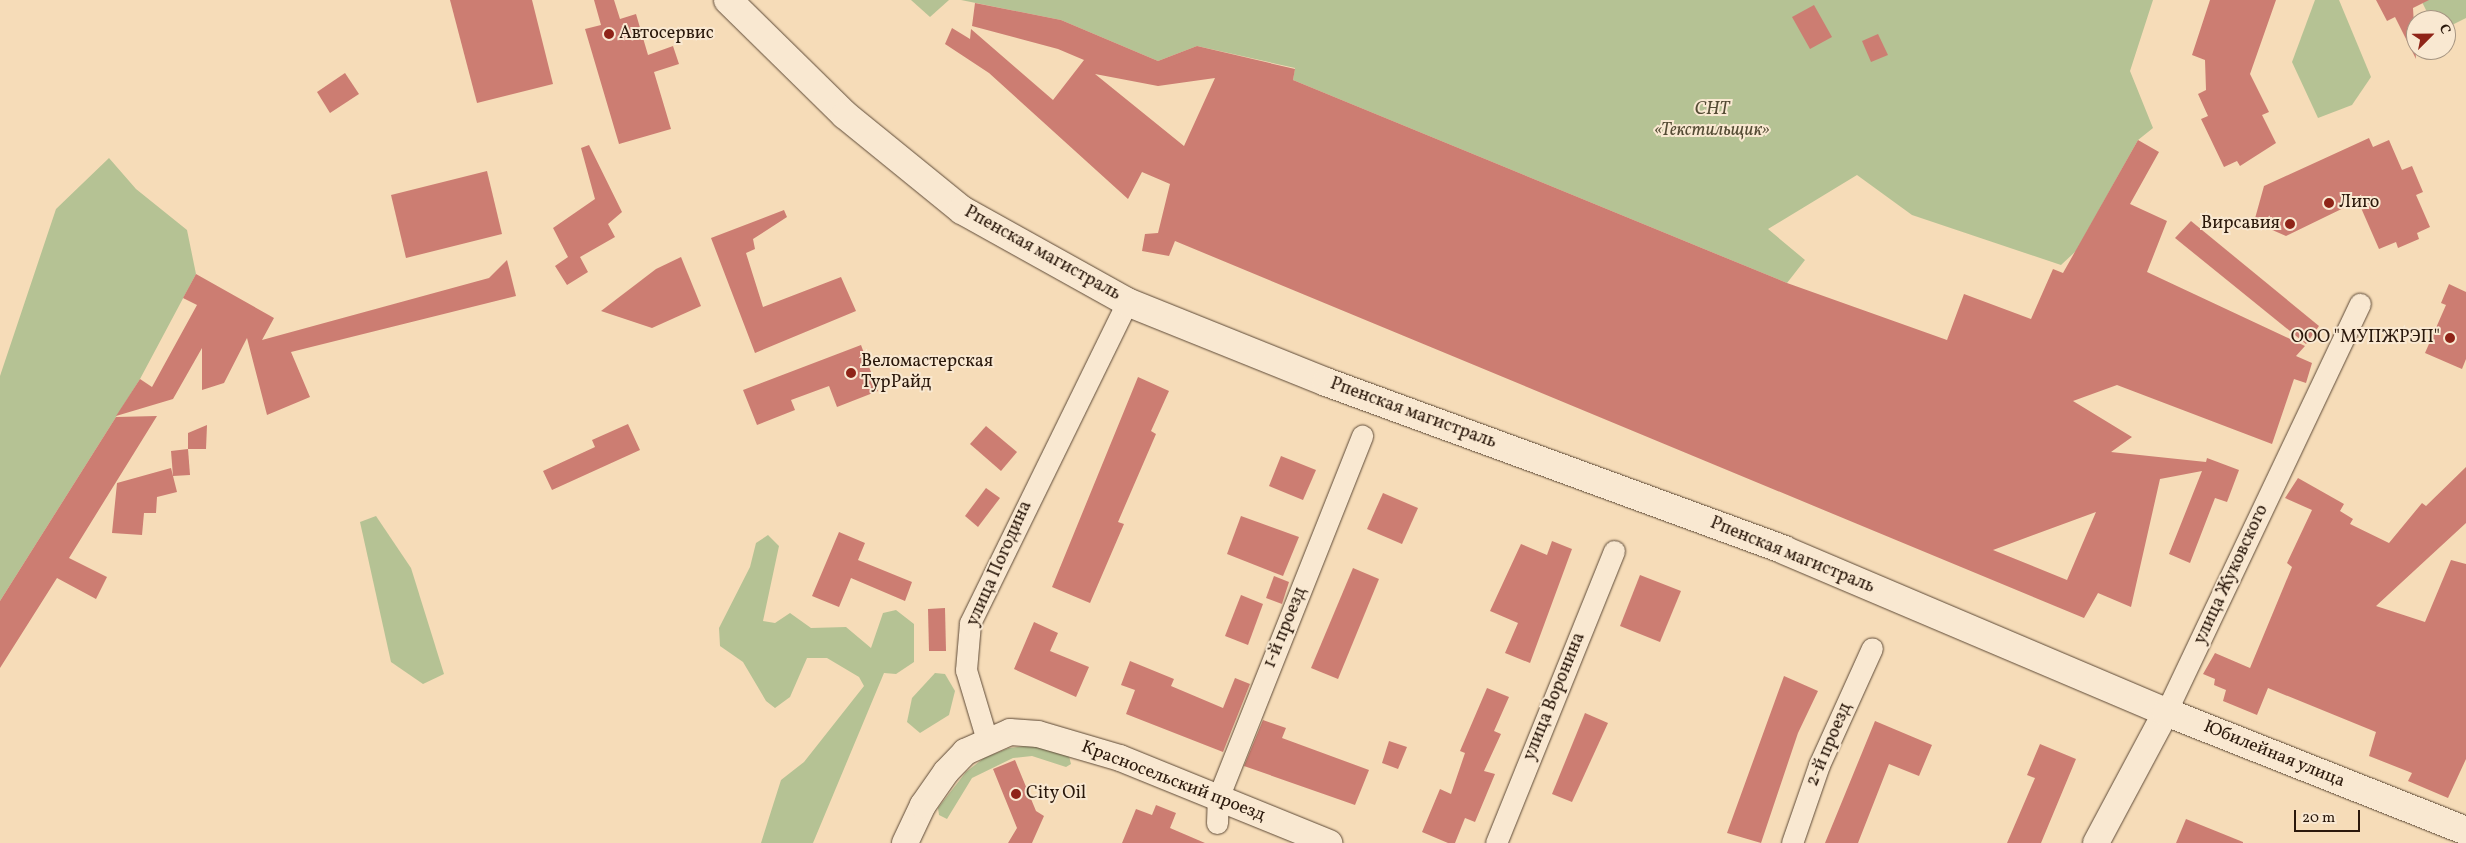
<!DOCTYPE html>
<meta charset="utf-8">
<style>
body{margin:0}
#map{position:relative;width:2466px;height:843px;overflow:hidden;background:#f6dcb8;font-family:Vollkorn,serif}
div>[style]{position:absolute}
.green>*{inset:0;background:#b5c294}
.building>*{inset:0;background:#cc7d72}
.roads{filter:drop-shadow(0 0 1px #5d4936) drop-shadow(0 0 1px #5d4936)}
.minor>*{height:21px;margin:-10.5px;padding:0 10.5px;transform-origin:10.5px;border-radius:10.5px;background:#f9e8d1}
.tertiary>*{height:26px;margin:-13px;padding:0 13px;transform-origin:13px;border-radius:13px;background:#f9e8d1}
.secondary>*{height:28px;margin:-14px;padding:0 14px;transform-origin:14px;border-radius:14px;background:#f9e8d1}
.dots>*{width:14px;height:14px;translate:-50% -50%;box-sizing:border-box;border:2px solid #f9e8d1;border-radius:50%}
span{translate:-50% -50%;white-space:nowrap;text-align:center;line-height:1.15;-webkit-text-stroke:4px #f9e8d1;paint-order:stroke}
.poi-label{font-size:18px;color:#2a180b}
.left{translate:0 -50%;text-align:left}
.right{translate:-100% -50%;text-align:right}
.park-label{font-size:18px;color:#544b34;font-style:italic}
.street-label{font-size:18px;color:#2a180b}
.north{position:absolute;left:2406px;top:10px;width:50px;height:50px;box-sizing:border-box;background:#f9e8d1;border:1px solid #a69582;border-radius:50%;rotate:67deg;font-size:14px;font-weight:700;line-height:20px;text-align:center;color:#2a180b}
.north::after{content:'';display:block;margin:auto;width:18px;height:22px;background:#8f2418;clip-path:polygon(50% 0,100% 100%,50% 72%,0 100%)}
.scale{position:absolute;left:2294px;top:810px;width:66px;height:22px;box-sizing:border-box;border:2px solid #2a180b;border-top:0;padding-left:6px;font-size:15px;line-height:18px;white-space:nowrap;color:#2a180b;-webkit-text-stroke:4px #f9e8d1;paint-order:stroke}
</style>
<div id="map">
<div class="green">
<i style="clip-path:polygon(911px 0,949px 0,930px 17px)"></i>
<i style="clip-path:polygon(961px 0,2153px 0,2130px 71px,2153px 128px,2138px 140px,2076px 251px,2061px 265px,1912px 215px,1857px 175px,1768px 229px,1805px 260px,1787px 283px,1293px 80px,1295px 68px,1197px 46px,1158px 61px,1061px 20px)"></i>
<i style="clip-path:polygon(2315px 0,2339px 0,2371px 77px,2352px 105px,2318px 118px,2292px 62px)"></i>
<i style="clip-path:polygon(2421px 0,2466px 0,2466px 18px,2446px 28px,2446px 20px,2431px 20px)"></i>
<i style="clip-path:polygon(109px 158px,136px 189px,187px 230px,196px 274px,140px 379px,0 601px,0 376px,56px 209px)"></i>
<i style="clip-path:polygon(376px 516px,411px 568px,444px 674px,423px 684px,391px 662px,360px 522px)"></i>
<i style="clip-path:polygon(768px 535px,779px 546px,763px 621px,775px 623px,790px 613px,811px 628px,846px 627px,871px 648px,883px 613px,896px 610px,914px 624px,914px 662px,896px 674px,884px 673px,813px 843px,761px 843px,781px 780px,804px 762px,864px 686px,859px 677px,827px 658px,807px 658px,790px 697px,775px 708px,766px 701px,743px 662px,720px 646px,719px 628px,750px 567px,756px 543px)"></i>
<i style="clip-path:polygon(935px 673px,945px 674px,955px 691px,949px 715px,920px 733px,907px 722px,912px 698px)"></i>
<i style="clip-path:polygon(1033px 745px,1069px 756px,1071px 764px,1066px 767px,1032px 756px,1013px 758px,972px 778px,947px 819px,939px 815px,938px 808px,966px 772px,984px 758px,1009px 748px)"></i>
</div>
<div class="building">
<i style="clip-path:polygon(450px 0,532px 0,553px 84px,477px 103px)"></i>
<i style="clip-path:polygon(594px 0,614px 0,620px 19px,636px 14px,648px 55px,673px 46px,679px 64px,654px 72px,671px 129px,619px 144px,585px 29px,601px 25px)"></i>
<i style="clip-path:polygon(2210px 0,2276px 0,2250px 74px,2269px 112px,2262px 115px,2276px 143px,2240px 166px,2237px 161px,2224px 167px,2201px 119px,2208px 116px,2198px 94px,2206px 90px,2205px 60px,2192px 55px)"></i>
<i style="clip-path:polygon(2376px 0,2429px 0,2413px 8px,2416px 59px,2395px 17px,2387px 21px)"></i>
<i style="clip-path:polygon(evenodd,975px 3px,1061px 20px,1158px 61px,1197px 46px,1295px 69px,1293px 80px,1787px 283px,1947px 340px,1964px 294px,2031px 319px,2053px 269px,2063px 273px,2138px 140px,2159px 152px,2130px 204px,2167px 221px,2147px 272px,2305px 346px,2296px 356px,2312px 363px,2306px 383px,2294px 379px,2272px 444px,2117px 385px,2073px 401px,2132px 437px,2111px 452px,2206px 462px,2207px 458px,2239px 470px,2227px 502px,2215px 498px,2190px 563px,2169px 554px,2202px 471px,2160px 479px,2131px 607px,2098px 593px,2084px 618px,1175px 241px,1169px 256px,1142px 251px,1145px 234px,1158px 233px,1170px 184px,1142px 172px,1128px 199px,989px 73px,945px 44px,952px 28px,970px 39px,971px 29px,1053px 100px,1084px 60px,1058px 49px,972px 26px,975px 3px,1095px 74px,1158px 86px,1215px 78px,1184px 146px,1095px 74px,975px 3px,2096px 512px,2067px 580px,1993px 550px,2096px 512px)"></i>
<i style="clip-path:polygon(1814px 5px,1832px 37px,1810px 49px,1792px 17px)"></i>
<i style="clip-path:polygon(1878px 34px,1888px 55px,1871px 62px,1862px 41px)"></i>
<i style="clip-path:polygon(345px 73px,359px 94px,330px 113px,317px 92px)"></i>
<i style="clip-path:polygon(2369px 138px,2373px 147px,2389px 140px,2402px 170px,2412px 166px,2423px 192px,2416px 195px,2430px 227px,2417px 233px,2419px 239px,2398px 248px,2396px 242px,2379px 249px,2358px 201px,2286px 236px,2254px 222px,2264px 186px)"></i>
<i style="clip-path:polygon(589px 145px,622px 212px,608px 224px,615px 237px,580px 257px,588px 272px,567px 285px,555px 266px,568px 257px,553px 228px,595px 199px,581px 148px)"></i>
<i style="clip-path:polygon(487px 171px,502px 234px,406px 258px,391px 195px)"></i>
<i style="clip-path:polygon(784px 210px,787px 217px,753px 239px,755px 249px,746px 253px,763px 307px,841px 277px,856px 311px,755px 353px,711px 238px)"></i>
<i style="clip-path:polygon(2191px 221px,2319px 326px,2306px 344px,2175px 238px)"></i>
<i style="clip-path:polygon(681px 257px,701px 306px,652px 328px,601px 311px,656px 269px)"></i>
<i style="clip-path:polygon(507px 260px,516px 296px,291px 352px,310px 397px,267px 415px,247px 338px,224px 383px,202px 390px,202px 348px,173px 399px,116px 416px,140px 379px,152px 387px,197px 305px,183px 298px,196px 274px,274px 318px,262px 340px,489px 278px)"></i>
<i style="clip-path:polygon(2449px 284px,2466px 292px,2466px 359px,2462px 369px,2425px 353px,2446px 305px,2441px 303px)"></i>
<i style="clip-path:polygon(861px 345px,878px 391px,837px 407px,829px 386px,791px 400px,795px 410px,757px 425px,743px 390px)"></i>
<i style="clip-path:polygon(1138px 377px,1169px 391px,1151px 431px,1156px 434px,1118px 522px,1124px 524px,1090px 603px,1052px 587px)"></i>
<i style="clip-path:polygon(157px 416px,69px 558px,107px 577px,96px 599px,57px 578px,0 668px,0 601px,116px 417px)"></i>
<i style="clip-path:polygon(628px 424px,640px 450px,552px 490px,543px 471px,595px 447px,592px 440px)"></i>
<i style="clip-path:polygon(207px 425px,206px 449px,188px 449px,188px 433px)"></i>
<i style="clip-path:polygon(986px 426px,1017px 452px,1001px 471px,970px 444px)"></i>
<i style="clip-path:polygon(188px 449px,190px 475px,173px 476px,171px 451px)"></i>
<i style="clip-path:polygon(1281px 456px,1316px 470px,1303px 500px,1269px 486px)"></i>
<i style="clip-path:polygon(2466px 467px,2466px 523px,2376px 606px,2425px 622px,2451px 560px,2466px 564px,2466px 759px,2448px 798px,2408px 781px,2412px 773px,2369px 756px,2376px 732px,2268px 688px,2257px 715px,2223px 701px,2226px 690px,2214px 685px,2215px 679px,2203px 674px,2215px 653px,2250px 668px,2292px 567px,2287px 563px,2312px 510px,2285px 498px,2298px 478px,2344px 504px,2340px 511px,2353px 519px,2350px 524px,2389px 543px,2422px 503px,2426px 506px)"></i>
<i style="clip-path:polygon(171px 468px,177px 492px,157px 497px,156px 513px,144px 513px,142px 535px,112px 533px,117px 483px)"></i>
<i style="clip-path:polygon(986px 488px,1000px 498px,978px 527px,965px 516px)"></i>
<i style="clip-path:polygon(1383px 493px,1418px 508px,1402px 544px,1367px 529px)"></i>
<i style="clip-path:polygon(1241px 516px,1299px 537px,1283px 576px,1227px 554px)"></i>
<i style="clip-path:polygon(839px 532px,865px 543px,858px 560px,912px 582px,905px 601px,851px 578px,839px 607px,812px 596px)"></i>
<i style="clip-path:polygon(1552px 541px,1572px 549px,1530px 663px,1505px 653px,1518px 623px,1490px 611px,1521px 544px,1547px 555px)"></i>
<i style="clip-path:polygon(1353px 568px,1379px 579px,1338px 679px,1311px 668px)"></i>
<i style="clip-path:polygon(1640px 575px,1681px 591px,1660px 642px,1620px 626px)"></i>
<i style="clip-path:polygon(1274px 576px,1289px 582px,1282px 604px,1266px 598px)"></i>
<i style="clip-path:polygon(1241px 595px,1263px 604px,1248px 645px,1225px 636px)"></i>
<i style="clip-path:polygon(945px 608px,946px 651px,929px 651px,928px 609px)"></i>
<i style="clip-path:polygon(1034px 622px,1058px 633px,1050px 651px,1089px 667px,1076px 697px,1014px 669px)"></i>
<i style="clip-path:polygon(1130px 661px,1174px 679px,1171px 686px,1223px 708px,1235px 678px,1250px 684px,1223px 752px,1126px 714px,1135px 690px,1121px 685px)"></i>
<i style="clip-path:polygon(1784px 676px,1818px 691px,1798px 733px,1761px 843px,1727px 833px)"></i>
<i style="clip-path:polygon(1487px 688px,1509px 697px,1494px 731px,1501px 734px,1484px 771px,1495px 774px,1475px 822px,1465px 818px,1455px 843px,1448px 843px,1422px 832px,1440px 789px,1451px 794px,1465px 753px,1460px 751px)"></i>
<i style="clip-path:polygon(1585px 713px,1608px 723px,1572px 802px,1552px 794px)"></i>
<i style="clip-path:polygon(1263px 720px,1286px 728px,1282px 738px,1369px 770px,1355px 805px,1244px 766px)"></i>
<i style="clip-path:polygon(1875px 721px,1932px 745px,1919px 776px,1889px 764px,1858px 843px,1825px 843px)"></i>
<i style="clip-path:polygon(1389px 741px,1407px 747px,1398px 769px,1382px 763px)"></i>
<i style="clip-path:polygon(2040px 744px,2076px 759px,2041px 843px,2007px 843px,2035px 778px,2027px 775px)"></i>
<i style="clip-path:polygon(1015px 760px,1036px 811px,1044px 816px,1032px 843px,1008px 843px,1017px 828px,993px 769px)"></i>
<i style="clip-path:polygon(1156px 805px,1176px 813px,1170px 828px,1205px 843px,1122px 843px,1136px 809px,1152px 815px)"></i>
<i style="clip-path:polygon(2186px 819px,2243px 842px,2243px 843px,2176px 843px)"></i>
</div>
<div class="roads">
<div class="minor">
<i style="left:2166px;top:712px;width:452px;rotate:-64.6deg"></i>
<i style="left:987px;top:740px;width:73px;rotate:-106.7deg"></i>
<i style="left:966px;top:670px;width:47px;rotate:-85.1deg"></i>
<i style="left:970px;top:623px;width:357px;rotate:-63.9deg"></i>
<i style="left:1217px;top:823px;width:25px;rotate:-88deg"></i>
<i style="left:1218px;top:798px;width:390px;rotate:-68.3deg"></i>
<i style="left:1496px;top:843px;width:315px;rotate:-68deg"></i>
<i style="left:1792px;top:843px;width:83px;rotate:-70.9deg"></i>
<i style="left:1819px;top:765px;width:128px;rotate:-65.6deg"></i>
</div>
<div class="tertiary">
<i style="left:905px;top:843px;width:42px;rotate:-64.7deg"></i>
<i style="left:923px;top:805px;width:40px;rotate:-55.1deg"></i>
<i style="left:946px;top:772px;width:28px;rotate:-46deg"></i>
<i style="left:965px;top:752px;width:49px;rotate:-24deg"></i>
<i style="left:1010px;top:732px;width:28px;rotate:4deg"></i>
<i style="left:1038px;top:734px;width:85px;rotate:16.3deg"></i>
<i style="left:1120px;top:758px;width:226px;rotate:22.1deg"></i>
<i style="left:2096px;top:843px;width:149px;rotate:-61.9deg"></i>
</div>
<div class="secondary">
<i style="left:728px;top:0;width:164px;rotate:44.5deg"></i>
<i style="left:845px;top:115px;width:151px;rotate:39.1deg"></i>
<i style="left:962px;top:210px;width:189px;rotate:29.1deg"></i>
<i style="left:1127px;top:302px;width:214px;rotate:21.9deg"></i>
<i style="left:1326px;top:382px;width:488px;rotate:20.1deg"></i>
<i style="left:1784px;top:550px;width:415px;rotate:23deg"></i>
<i style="left:2166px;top:712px;width:323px;rotate:21.6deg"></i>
</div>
</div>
<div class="dots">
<i style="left:609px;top:34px;background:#8f2418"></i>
<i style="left:2329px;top:203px;background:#8f2418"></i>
<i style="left:2290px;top:224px;background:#8f2418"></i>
<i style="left:2450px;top:338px;background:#8f2418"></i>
<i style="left:851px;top:373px;background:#8f2418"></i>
<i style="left:1016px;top:794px;background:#8f2418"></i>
</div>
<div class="poi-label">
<span class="left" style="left:619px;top:34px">Автосервис</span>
<span class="left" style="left:2339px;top:203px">Лиго</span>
<span class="right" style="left:2280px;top:224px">Вирсавия</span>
<span class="right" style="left:2440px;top:338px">ООО "МУПЖРЭП"</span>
<span class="left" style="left:861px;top:373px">Веломастерская<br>ТурРайд</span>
<span class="left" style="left:1026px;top:794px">City Oil</span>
</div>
<div class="park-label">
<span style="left:1712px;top:121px">СНТ<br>«Текстильщик»</span>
</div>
<div class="street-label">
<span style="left:1042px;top:254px;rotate:29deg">Рпенская магистраль</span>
<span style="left:1413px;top:414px;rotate:20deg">Рпенская магистраль</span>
<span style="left:1792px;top:556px;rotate:22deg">Рпенская магистраль</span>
<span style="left:1000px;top:564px;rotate:-66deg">улица Погодина</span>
<span style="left:2232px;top:575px;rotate:-65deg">улица Жуковского</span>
<span style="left:1286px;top:628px;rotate:-68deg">1-й проезд</span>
<span style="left:1555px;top:697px;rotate:-68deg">улица Воронина</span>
<span style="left:1830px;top:745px;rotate:-67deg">2-й проезд</span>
<span style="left:2274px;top:755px;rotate:22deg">Юбилейная улица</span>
<span style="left:1173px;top:782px;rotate:21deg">Красносельский проезд</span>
</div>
<div class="north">С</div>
<div class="scale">20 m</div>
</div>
